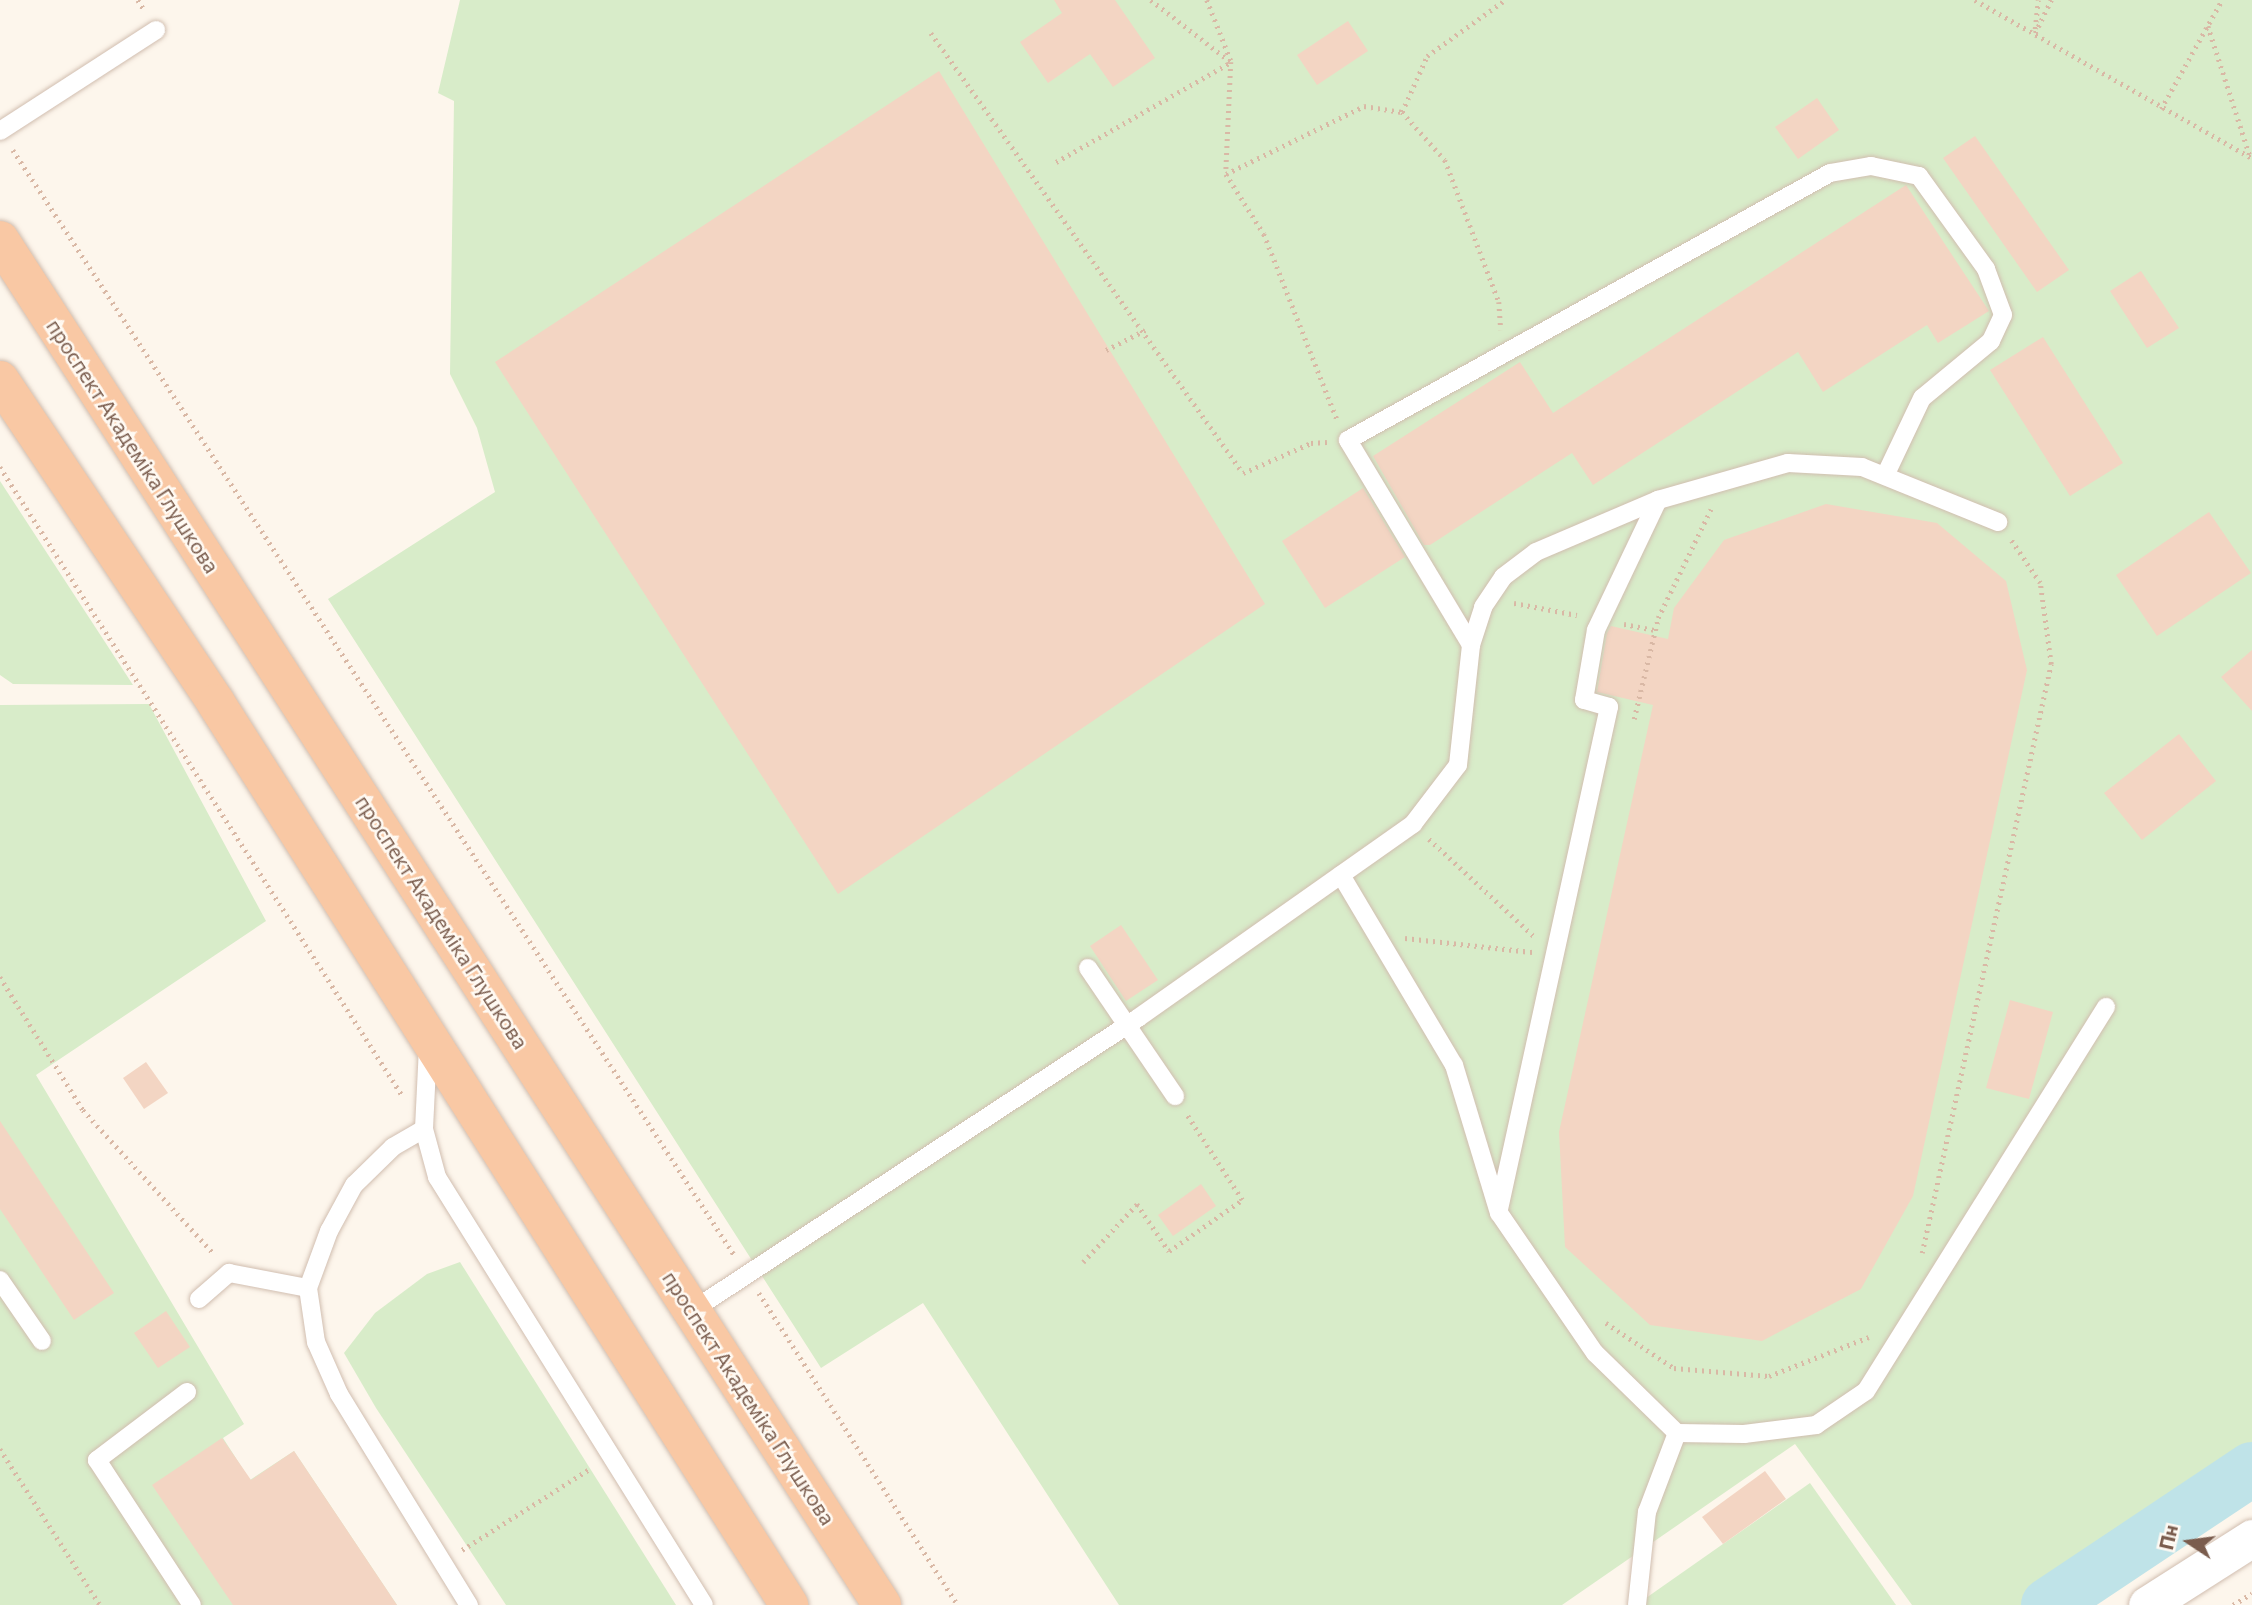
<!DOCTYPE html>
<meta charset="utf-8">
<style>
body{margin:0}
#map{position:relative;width:2252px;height:1605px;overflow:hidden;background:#fdf6ec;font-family:Commissioner,sans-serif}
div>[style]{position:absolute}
.green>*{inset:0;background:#d8ecc9}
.river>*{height:54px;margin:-27px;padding:0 27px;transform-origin:27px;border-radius:27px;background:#bfe3e8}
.building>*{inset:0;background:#f3d5c3}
.path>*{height:4.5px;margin-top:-2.25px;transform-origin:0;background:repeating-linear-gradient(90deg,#d9b8a5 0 2px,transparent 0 7px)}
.roads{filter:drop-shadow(0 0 2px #d1beb0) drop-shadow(0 0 2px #d1beb0)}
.service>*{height:18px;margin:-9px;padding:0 9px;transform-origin:9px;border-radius:9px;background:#fff}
.minor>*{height:37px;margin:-18.5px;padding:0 18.5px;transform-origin:18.5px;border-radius:18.5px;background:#fff}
.trunk>*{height:38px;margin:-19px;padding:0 19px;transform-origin:19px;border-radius:19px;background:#f9c8a4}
span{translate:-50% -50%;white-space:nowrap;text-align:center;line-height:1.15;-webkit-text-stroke:5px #fffaf3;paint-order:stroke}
.street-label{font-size:21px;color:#7a5c4d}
.north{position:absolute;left:2154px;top:1507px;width:70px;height:70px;-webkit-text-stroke:5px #fffaf3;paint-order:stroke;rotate:283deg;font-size:19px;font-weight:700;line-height:28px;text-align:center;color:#7a5c4d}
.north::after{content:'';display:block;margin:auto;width:24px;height:32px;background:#7a5c4d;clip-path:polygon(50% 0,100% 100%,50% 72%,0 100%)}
</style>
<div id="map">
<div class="green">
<i style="clip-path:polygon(460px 0,2252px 0,2252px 1457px,2028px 1605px,1912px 1605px,1795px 1444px,1562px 1605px,1119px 1605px,923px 1303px,821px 1368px,328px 599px,495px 492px,477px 428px,450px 374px,454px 101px,438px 93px)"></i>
<i style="clip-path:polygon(0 481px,133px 685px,13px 684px,0 675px)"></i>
<i style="clip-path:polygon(149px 704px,266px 921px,36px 1075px,244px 1424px,223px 1438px,250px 1480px,294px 1451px,397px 1605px,0 1605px,0 705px)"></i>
<i style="clip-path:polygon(460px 1262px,676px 1605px,506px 1605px,376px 1408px,344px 1353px,375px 1313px,427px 1274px)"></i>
<i style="clip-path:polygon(1810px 1483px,1896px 1605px,1636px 1605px)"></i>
</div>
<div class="river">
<i style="left:2048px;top:1605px;width:245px;rotate:-33.7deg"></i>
</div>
<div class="building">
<i style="clip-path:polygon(1054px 0,1115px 0,1155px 58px,1113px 87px,1090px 54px,1048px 83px,1020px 42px,1062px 13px)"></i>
<i style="clip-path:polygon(1348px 21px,1368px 51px,1317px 85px,1297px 55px)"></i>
<i style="clip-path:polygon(939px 71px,1265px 604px,838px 894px,495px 362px)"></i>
<i style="clip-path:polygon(1817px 98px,1839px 130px,1798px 159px,1775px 127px)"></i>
<i style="clip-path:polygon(1975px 136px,2069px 270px,2037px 292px,1943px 158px)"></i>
<i style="clip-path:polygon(1906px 185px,1989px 311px,1938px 343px,1927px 325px,1823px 392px,1798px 352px,1593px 485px,1572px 453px,1430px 545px,1424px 545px,1373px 456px,1520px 362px,1553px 413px)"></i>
<i style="clip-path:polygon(2141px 271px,2179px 328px,2147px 348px,2110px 291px)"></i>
<i style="clip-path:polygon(2043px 337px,2123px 463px,2070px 496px,1990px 370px)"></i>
<i style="clip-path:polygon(1363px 488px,1405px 557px,1325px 608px,1282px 541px)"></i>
<i style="clip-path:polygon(1826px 504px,1937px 523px,2006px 581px,2027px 670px,1913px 1196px,1861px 1289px,1762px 1341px,1650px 1325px,1565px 1247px,1559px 1132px,1653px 705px,1597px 692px,1607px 633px,1611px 626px,1668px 639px,1674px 608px,1724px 540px)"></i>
<i style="clip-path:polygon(2209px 512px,2251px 573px,2157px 636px,2116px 575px)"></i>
<i style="clip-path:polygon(2252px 650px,2252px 711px,2221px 677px)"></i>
<i style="clip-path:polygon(2179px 734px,2216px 781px,2142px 840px,2104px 793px)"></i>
<i style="clip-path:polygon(1121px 925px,1158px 980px,1126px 1001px,1090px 946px)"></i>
<i style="clip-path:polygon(2010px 1000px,2053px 1012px,2029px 1099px,1986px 1088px)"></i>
<i style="clip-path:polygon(146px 1062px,168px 1093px,144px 1109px,123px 1078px)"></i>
<i style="clip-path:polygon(0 1121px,114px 1293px,74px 1320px,0 1209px)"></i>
<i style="clip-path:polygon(1201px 1184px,1216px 1206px,1173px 1236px,1158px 1215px)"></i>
<i style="clip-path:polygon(166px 1311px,190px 1347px,158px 1368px,134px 1333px)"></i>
<i style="clip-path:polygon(222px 1438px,251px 1480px,294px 1451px,397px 1605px,233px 1605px,152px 1485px)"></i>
<i style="clip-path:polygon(1765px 1471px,1786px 1499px,1723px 1544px,1702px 1517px)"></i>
</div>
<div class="path">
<i style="left:138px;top:0;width:13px;rotate:58deg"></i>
<i style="left:1151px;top:0;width:101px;rotate:37.8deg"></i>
<i style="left:1207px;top:0;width:66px;rotate:68.5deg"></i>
<i style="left:1975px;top:0;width:319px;rotate:29.7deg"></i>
<i style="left:2208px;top:26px;width:137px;rotate:72.1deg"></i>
<i style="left:2035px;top:29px;width:29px;rotate:-84deg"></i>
<i style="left:931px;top:33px;width:539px;rotate:54.66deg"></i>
<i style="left:1243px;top:473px;width:74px;rotate:-23.8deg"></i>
<i style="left:1311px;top:443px;width:16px;rotate:-4deg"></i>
<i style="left:2035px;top:33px;width:37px;rotate:-64deg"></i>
<i style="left:2161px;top:109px;width:125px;rotate:-60.8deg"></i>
<i style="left:1402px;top:112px;width:61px;rotate:-65.9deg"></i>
<i style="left:1427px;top:56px;width:96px;rotate:-35.7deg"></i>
<i style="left:13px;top:150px;width:1321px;rotate:56.86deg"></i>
<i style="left:1056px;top:162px;width:202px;rotate:-29.7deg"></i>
<i style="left:1231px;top:62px;width:112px;rotate:92.6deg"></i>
<i style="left:1226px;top:174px;width:71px;rotate:57.7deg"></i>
<i style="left:1264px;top:234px;width:199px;rotate:68.5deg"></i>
<i style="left:1226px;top:174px;width:154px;rotate:-26.2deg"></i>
<i style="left:1364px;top:106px;width:38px;rotate:9deg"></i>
<i style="left:1402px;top:112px;width:64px;rotate:48.1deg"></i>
<i style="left:1445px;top:160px;width:152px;rotate:69.2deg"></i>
<i style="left:1499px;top:302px;width:28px;rotate:86deg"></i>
<i style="left:1106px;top:350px;width:44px;rotate:-27.1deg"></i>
<i style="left:0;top:467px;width:746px;rotate:57.38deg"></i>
<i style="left:1514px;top:603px;width:64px;rotate:10.8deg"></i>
<i style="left:1624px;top:624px;width:32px;rotate:11deg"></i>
<i style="left:1634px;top:719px;width:104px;rotate:-76.6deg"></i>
<i style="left:1658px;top:618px;width:121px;rotate:-64.1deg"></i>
<i style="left:1429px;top:839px;width:144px;rotate:42.8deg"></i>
<i style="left:1405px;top:938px;width:128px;rotate:6.3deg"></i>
<i style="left:0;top:977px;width:157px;rotate:58deg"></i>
<i style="left:83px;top:1110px;width:196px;rotate:47.7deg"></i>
<i style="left:1922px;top:1253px;width:603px;rotate:-77.65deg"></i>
<i style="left:2051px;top:664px;width:82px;rotate:-97.7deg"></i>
<i style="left:2040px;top:583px;width:52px;rotate:-124deg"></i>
<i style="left:1083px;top:1262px;width:79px;rotate:-47deg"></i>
<i style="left:1137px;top:1204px;width:57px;rotate:55.8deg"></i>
<i style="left:1169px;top:1251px;width:89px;rotate:-34.9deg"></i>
<i style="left:1242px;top:1200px;width:101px;rotate:-122.9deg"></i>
<i style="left:759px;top:1293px;width:370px;rotate:57.5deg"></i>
<i style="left:1606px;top:1323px;width:82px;rotate:33.5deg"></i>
<i style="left:1674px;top:1368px;width:95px;rotate:4.8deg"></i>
<i style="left:1769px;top:1376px;width:107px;rotate:-21.3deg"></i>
<i style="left:0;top:1449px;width:185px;rotate:57.3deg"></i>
<i style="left:462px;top:1550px;width:153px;rotate:-32.4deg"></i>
<i style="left:2233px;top:1605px;width:22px;rotate:-32deg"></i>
</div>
<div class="roads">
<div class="service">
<i style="left:0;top:131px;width:186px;rotate:-32.9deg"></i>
<i style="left:1471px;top:645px;width:239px;rotate:-121deg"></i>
<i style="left:1348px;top:440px;width:551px;rotate:-28.98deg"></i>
<i style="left:1830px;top:173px;width:42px;rotate:-9.7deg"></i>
<i style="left:1871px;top:166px;width:49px;rotate:11.8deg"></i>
<i style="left:1919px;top:176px;width:115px;rotate:54.2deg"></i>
<i style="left:1986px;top:269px;width:49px;rotate:69.7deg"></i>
<i style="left:2003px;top:315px;width:29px;rotate:115deg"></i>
<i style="left:1991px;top:341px;width:89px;rotate:140.4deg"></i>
<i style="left:1922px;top:398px;width:86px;rotate:115.4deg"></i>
<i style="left:1341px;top:875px;width:221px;rotate:59.3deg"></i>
<i style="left:1454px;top:1065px;width:155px;rotate:73.1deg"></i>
<i style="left:1499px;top:1213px;width:170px;rotate:55.6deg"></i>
<i style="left:1595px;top:1353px;width:115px;rotate:44.3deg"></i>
<i style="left:1677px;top:1433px;width:67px;rotate:0.9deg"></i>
<i style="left:1744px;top:1434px;width:73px;rotate:-7.1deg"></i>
<i style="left:1816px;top:1425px;width:60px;rotate:-34.2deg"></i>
<i style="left:1866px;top:1391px;width:453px;rotate:-58deg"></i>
<i style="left:1088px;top:968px;width:155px;rotate:55.8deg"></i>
<i style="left:428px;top:1047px;width:82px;rotate:92.8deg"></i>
<i style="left:424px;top:1129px;width:50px;rotate:74.8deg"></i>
<i style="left:437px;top:1177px;width:504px;rotate:58.04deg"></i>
<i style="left:424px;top:1129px;width:36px;rotate:150deg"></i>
<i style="left:393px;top:1147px;width:54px;rotate:135.7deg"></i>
<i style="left:354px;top:1185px;width:52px;rotate:118.5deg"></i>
<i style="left:329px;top:1231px;width:61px;rotate:110.2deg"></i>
<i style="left:308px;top:1288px;width:55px;rotate:81.6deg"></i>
<i style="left:316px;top:1342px;width:57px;rotate:66.1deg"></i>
<i style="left:339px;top:1394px;width:248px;rotate:58.4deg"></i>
<i style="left:1499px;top:1209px;width:514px;rotate:-77.64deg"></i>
<i style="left:1609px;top:707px;width:26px;rotate:-164deg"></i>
<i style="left:1584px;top:700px;width:71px;rotate:-80.3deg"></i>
<i style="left:1596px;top:630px;width:144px;rotate:-64.5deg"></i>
<i style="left:0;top:1280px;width:74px;rotate:55.5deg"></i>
<i style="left:199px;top:1299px;width:40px;rotate:-41deg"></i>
<i style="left:229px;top:1273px;width:80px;rotate:10.8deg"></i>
<i style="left:693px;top:1310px;width:532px;rotate:-33.27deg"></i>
<i style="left:1138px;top:1018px;width:337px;rotate:-35.2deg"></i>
<i style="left:1413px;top:824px;width:74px;rotate:-52.7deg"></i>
<i style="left:1458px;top:765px;width:121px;rotate:-83.8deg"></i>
<i style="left:1471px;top:645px;width:40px;rotate:-72deg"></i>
<i style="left:1483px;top:607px;width:36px;rotate:-56deg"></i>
<i style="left:1503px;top:577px;width:41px;rotate:-37.1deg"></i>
<i style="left:1536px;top:552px;width:133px;rotate:-23.1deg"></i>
<i style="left:1658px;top:500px;width:135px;rotate:-15.9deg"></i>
<i style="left:1788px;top:463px;width:74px;rotate:3.1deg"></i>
<i style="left:1862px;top:467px;width:147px;rotate:22deg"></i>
<i style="left:187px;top:1392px;width:113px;rotate:142.9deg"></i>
<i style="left:97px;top:1460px;width:173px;rotate:56.8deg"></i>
<i style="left:1637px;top:1605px;width:94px;rotate:-83.9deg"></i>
<i style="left:1647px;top:1512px;width:85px;rotate:-69.2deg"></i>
</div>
<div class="minor">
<i style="left:2147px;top:1605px;width:125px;rotate:-32.5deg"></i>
</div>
<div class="trunk">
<i style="left:0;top:240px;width:1625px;rotate:57.13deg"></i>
<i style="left:0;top:380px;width:389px;rotate:56.2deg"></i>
<i style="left:216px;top:703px;width:1069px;rotate:57.57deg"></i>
</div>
</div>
<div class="street-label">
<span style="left:133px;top:446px;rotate:57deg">проспект Академіка Глушкова</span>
<span style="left:442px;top:922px;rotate:57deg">проспект Академіка Глушкова</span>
<span style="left:749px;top:1398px;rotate:57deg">проспект Академіка Глушкова</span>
</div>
<div class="north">Пн</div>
</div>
